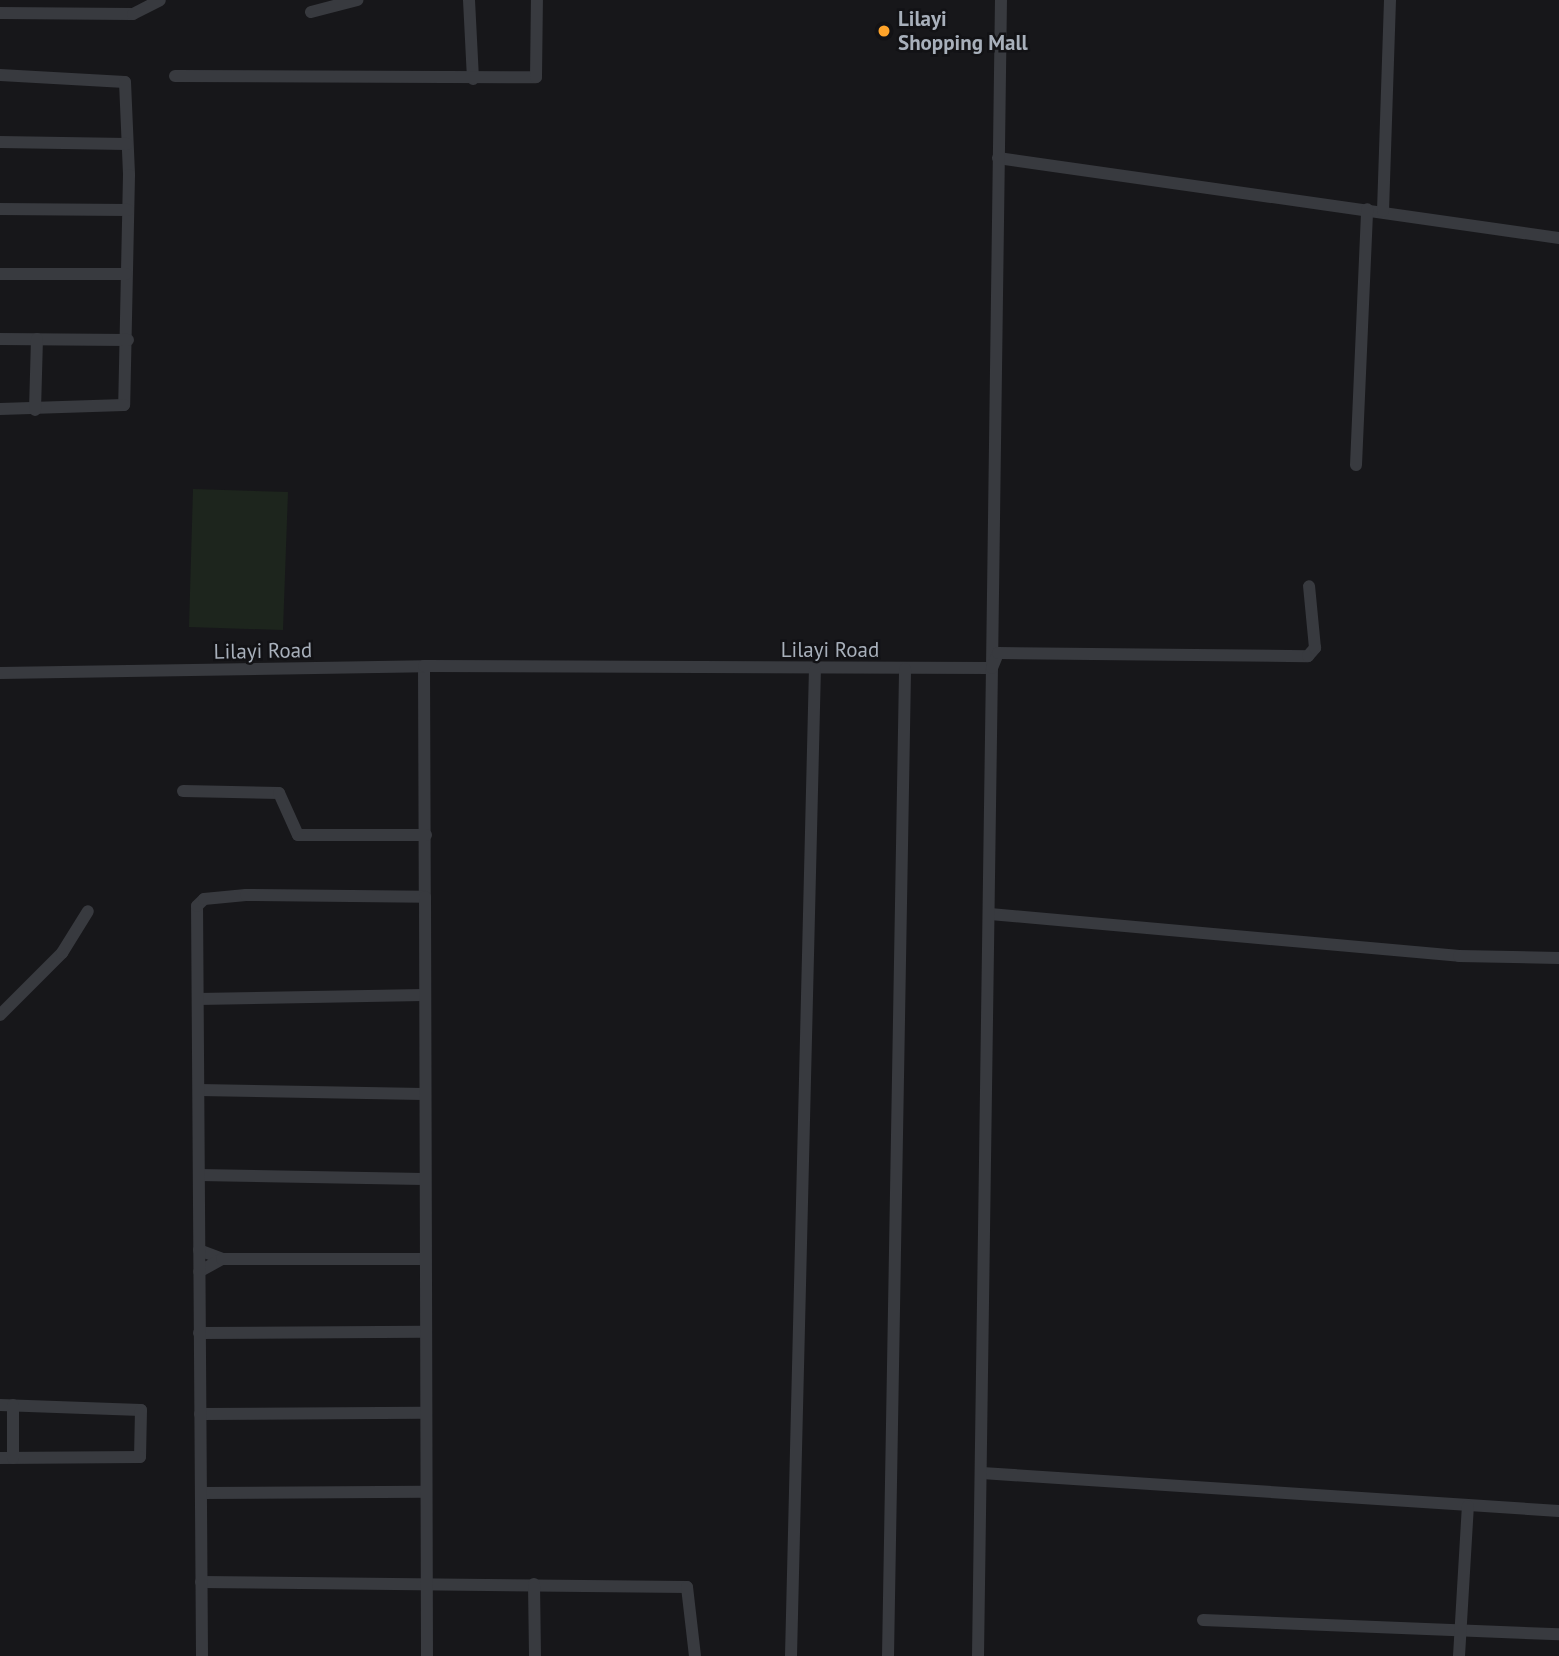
<!DOCTYPE html>
<style>
body{margin:0}
#map{position:relative;width:1559px;height:1656px;overflow:hidden;background:#17171a;font-family:"PT Sans",sans-serif}
div>[style]{position:absolute}
.green>*{inset:0;background:#1d251d}
.minor>*{height:12px;margin:-6px;padding:0 6px;transform-origin:6px;border-radius:6px;background:#383a3f}
.dots>*{width:19px;height:19px;translate:-50% -50%;box-sizing:border-box;border:4px solid #121215;border-radius:50%}
span{translate:-50% -50%;white-space:nowrap;text-align:center;line-height:1.15;-webkit-text-stroke:5px #121215;paint-order:stroke}
.poi-label{font-size:21px;color:#a8b0bb;font-weight:700}
.left{translate:0 -50%;text-align:left}
.street-label{font-size:21px;color:#a8b0bb}
</style>
<div id="map">
<div class="green">
<i style="clip-path:polygon(193px 489px,288px 492px,283px 630px,189px 627px)"></i>
</div>
<div class="minor">
<i style="left:469px;top:0;width:79px;rotate:87.1deg"></i>
<i style="left:311px;top:12px;width:48px;rotate:-14.6deg"></i>
<i style="left:0;top:13px;width:133px;rotate:0.4deg"></i>
<i style="left:133px;top:14px;width:30px;rotate:-27deg"></i>
<i style="left:0;top:75px;width:125px;rotate:3.2deg"></i>
<i style="left:125px;top:82px;width:93px;rotate:87.5deg"></i>
<i style="left:129px;top:175px;width:230px;rotate:91.2deg"></i>
<i style="left:124px;top:405px;width:124px;rotate:178.2deg"></i>
<i style="left:175px;top:76px;width:361px;rotate:0.2deg"></i>
<i style="left:536px;top:77px;width:77px;rotate:-89.3deg"></i>
<i style="left:0;top:142px;width:127px;rotate:0.9deg"></i>
<i style="left:998px;top:158px;width:567px;rotate:8.12deg"></i>
<i style="left:0;top:209px;width:128px;rotate:0.4deg"></i>
<i style="left:1383px;top:211px;width:211px;rotate:-88.1deg"></i>
<i style="left:0;top:274px;width:126px"></i>
<i style="left:0;top:339px;width:128px;rotate:0.4deg"></i>
<i style="left:35px;top:410px;width:71px;rotate:-88.4deg"></i>
<i style="left:1356px;top:465px;width:256px;rotate:-87.5deg"></i>
<i style="left:424px;top:666px;width:231px;rotate:89.8deg"></i>
<i style="left:0;top:673px;width:424px;rotate:-0.9deg"></i>
<i style="left:424px;top:666px;width:568px;rotate:0.2deg"></i>
<i style="left:992px;top:668px;width:668px;rotate:-89.23deg"></i>
<i style="left:183px;top:791px;width:96px;rotate:1.2deg"></i>
<i style="left:279px;top:793px;width:46px;rotate:65.7deg"></i>
<i style="left:298px;top:835px;width:128px"></i>
<i style="left:990px;top:914px;width:471px;rotate:5.1deg"></i>
<i style="left:1459px;top:956px;width:100px;rotate:1.1deg"></i>
<i style="left:198px;top:999px;width:226px;rotate:-1deg"></i>
<i style="left:0;top:1015px;width:88px;rotate:-45deg"></i>
<i style="left:62px;top:953px;width:49px;rotate:-58.2deg"></i>
<i style="left:199px;top:1090px;width:224px;rotate:1deg"></i>
<i style="left:199px;top:1175px;width:224px;rotate:1deg"></i>
<i style="left:199px;top:1250px;width:25px;rotate:21deg"></i>
<i style="left:222px;top:1259px;width:26px;rotate:151deg"></i>
<i style="left:222px;top:1259px;width:201px"></i>
<i style="left:199px;top:1333px;width:224px;rotate:-0.3deg"></i>
<i style="left:0;top:1405px;width:141px;rotate:2deg"></i>
<i style="left:141px;top:1410px;width:47px;rotate:91.2deg"></i>
<i style="left:140px;top:1457px;width:140px;rotate:179.6deg"></i>
<i style="left:13px;top:1405px;width:53px;rotate:90deg"></i>
<i style="left:200px;top:1414px;width:224px;rotate:-0.3deg"></i>
<i style="left:982px;top:1473px;width:578px;rotate:3.77deg"></i>
<i style="left:201px;top:1493px;width:223px;rotate:-0.3deg"></i>
<i style="left:201px;top:1582px;width:486px;rotate:0.6deg"></i>
<i style="left:687px;top:1587px;width:69px;rotate:83.4deg"></i>
<i style="left:534px;top:1584px;width:72px;rotate:89.2deg"></i>
<i style="left:1203px;top:1620px;width:356px;rotate:2.3deg"></i>
<i style="left:202px;top:1656px;width:750px;rotate:-90.38deg"></i>
<i style="left:197px;top:906px;width:10px;rotate:-45deg"></i>
<i style="left:204px;top:899px;width:42px;rotate:-5.4deg"></i>
<i style="left:246px;top:895px;width:179px;rotate:0.6deg"></i>
<i style="left:425px;top:897px;width:759px;rotate:89.85deg"></i>
<i style="left:791px;top:1656px;width:986px;rotate:-88.61deg"></i>
<i style="left:888px;top:1656px;width:987px;rotate:-89.01deg"></i>
<i style="left:978px;top:1656px;width:988px;rotate:-89.19deg"></i>
<i style="left:992px;top:668px;width:16px;rotate:-68deg"></i>
<i style="left:998px;top:653px;width:310px;rotate:0.6deg"></i>
<i style="left:1308px;top:656px;width:11px;rotate:-49deg"></i>
<i style="left:1315px;top:648px;width:62px;rotate:-95.5deg"></i>
<i style="left:1459px;top:1656px;width:150px;rotate:-86.6deg"></i>
</div>
<div class="dots">
<i style="left:884px;top:31px;background:#ffa42a"></i>
</div>
<div class="poi-label">
<span class="left" style="left:898px;top:31px">Lilayi<br>Shopping Mall</span>
</div>
<div class="street-label">
<span style="left:830px;top:650px">Lilayi Road</span>
<span style="left:263px;top:651px;rotate:-1deg">Lilayi Road</span>
</div>
</div>
